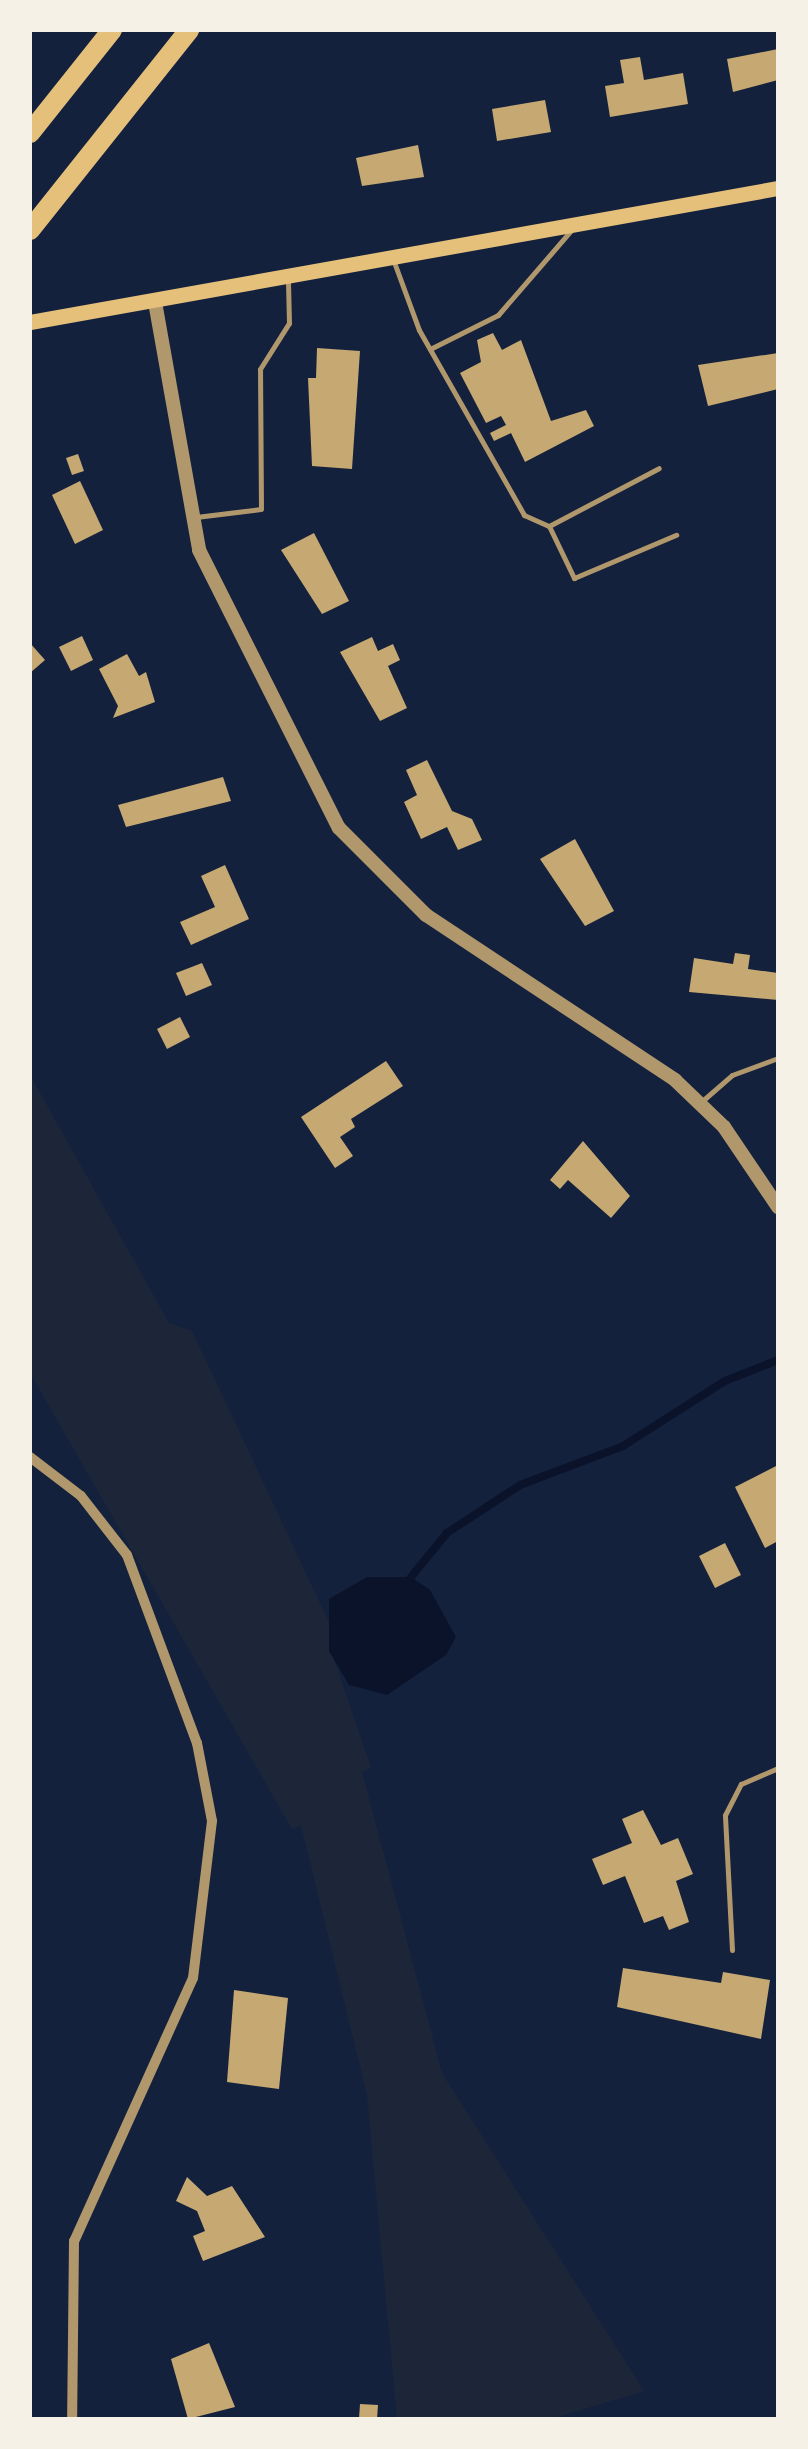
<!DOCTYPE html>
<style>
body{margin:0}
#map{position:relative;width:808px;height:2449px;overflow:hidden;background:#14213d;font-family:Cabin,sans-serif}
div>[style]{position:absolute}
.green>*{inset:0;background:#1d2539}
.water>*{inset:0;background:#0b132b}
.stream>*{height:8px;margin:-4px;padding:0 4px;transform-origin:4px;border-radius:4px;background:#0b132b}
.building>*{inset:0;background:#c6a872}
.service>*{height:5px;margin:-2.5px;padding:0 2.5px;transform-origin:2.5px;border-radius:2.5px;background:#b1986c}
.minor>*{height:10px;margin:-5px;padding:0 5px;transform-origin:5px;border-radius:5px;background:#b1986c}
.tertiary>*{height:14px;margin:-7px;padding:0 7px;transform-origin:7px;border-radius:7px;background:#b1986c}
.secondary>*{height:15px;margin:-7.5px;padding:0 7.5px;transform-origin:7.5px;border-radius:7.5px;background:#e5c07b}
.motorway>*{height:20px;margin:-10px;padding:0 10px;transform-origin:10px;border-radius:10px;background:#e5c07b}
span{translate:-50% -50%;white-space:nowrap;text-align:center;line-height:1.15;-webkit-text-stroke:8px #f6f1e7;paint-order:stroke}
.frame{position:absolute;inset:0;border:32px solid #f6f1e7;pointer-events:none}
</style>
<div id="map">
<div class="green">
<i style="clip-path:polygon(30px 1075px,169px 1323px,192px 1331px,342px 1650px,332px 1654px,371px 1767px,362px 1772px,442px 2073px,644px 2391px,551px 2419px,397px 2419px,367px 2095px,301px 1825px,292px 1829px,30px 1373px)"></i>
</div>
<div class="water">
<i style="clip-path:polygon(367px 1577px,411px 1577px,430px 1590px,456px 1637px,446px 1655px,387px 1695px,349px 1685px,329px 1651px,329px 1599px)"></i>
</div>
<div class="stream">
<i style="left:411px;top:1577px;width:57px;rotate:-50.7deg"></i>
<i style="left:447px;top:1533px;width:87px;rotate:-33.3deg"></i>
<i style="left:520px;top:1485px;width:110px;rotate:-20.7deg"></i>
<i style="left:623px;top:1446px;width:121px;rotate:-32.5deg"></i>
<i style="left:725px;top:1381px;width:57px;rotate:-21.6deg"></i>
</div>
<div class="building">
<i style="clip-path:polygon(778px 49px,778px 80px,733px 92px,727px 59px)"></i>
<i style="clip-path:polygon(640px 57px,644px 80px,683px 73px,688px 104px,610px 117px,605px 86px,624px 83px,620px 60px)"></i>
<i style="clip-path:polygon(545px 100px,551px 132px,497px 141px,492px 109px)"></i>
<i style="clip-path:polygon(418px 145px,424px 177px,362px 186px,356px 158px)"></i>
<i style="clip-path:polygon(493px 333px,502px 350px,521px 340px,551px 421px,586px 410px,594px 426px,525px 462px,511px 433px,494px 441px,490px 433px,506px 425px,501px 416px,486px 423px,460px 373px,481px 362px,477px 340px)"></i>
<i style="clip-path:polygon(317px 348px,360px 351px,352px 469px,312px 466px,308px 378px,316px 378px)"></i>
<i style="clip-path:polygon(778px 353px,778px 389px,708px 406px,698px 365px)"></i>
<i style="clip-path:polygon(78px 454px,84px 471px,72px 475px,66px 458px)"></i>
<i style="clip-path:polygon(80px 481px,103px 530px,75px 544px,52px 495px)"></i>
<i style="clip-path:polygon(314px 533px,349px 601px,322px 614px,281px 550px)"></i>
<i style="clip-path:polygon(82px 636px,93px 660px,71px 671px,59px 647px)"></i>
<i style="clip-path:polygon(372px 637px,378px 651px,393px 644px,400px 660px,388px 666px,407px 708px,380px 721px,340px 652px)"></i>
<i style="clip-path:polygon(30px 643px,45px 660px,30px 673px)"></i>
<i style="clip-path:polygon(127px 654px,139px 676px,146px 672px,155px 702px,113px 718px,118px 706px,99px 669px)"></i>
<i style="clip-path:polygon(427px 760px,452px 811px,472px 819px,482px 840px,458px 850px,447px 827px,421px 839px,404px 802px,417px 795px,406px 770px)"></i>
<i style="clip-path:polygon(223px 777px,231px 801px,126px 827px,118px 805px)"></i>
<i style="clip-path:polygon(575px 839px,614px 911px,585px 926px,540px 859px)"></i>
<i style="clip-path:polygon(225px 865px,249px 919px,191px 945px,180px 922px,215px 907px,201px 876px)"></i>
<i style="clip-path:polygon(735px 953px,750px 955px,748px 969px,778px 973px,778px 1000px,689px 992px,694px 958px,733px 964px)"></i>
<i style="clip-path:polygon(202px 963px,212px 985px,186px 996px,176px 973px)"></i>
<i style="clip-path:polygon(180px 1017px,190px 1037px,167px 1049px,157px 1029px)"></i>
<i style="clip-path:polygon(386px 1061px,403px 1086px,351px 1119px,355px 1127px,340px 1137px,353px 1156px,335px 1168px,301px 1117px)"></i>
<i style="clip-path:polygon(583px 1141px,630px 1196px,611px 1218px,568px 1180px,560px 1189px,550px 1180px)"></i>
<i style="clip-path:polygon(778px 1465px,778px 1541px,765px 1548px,735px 1487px)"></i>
<i style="clip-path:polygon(725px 1543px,741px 1575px,715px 1588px,699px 1556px)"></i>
<i style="clip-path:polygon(643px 1810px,661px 1845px,678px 1838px,693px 1874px,676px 1881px,689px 1922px,669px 1930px,663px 1916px,644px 1923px,625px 1876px,603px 1885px,592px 1859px,632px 1843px,622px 1819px)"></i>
<i style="clip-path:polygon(623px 1968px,721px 1983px,723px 1972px,770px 1980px,761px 2039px,617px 2007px)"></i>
<i style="clip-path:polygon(234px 1990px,288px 1998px,279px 2089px,227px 2082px)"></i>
<i style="clip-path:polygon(187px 2177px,207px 2196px,232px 2186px,265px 2237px,203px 2261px,193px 2236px,205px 2231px,197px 2211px,176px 2201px)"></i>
<i style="clip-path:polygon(209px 2343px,235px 2407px,188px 2419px,171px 2359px)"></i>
<i style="clip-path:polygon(360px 2404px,378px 2405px,377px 2419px,359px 2419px)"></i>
</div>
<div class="service">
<i style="left:394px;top:262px;width:72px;rotate:69.8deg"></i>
<i style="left:419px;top:330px;width:213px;rotate:60.4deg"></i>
<i style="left:524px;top:515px;width:27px;rotate:24deg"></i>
<i style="left:549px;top:526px;width:124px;rotate:-27.8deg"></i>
<i style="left:430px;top:349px;width:76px;rotate:-26.6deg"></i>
<i style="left:498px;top:315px;width:115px;rotate:-49.2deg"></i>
<i style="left:196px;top:517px;width:65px;rotate:-7deg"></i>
<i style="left:261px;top:509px;width:140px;rotate:-90.4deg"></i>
<i style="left:260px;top:369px;width:54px;rotate:-57.8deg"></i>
<i style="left:289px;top:323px;width:42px;rotate:-91.4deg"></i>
<i style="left:549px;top:526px;width:58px;rotate:64.3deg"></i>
<i style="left:574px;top:578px;width:111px;rotate:-22.9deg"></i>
<i style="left:701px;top:1102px;width:41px;rotate:-41.1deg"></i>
<i style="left:732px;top:1075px;width:49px;rotate:-20.3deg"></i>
<i style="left:732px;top:1950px;width:135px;rotate:-93deg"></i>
<i style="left:725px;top:1815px;width:35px;rotate:-63deg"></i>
<i style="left:741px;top:1784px;width:40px;rotate:-23.4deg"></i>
</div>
<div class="minor">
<i style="left:30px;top:1457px;width:64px;rotate:37.4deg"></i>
<i style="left:81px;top:1496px;width:75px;rotate:52.1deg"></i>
<i style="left:127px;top:1555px;width:201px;rotate:69.6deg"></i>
<i style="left:197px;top:1743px;width:79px;rotate:79.1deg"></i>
<i style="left:212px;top:1821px;width:158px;rotate:96.9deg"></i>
<i style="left:193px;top:1978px;width:289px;rotate:114.3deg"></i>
<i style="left:74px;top:2241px;width:178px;rotate:90.6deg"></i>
</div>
<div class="tertiary">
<i style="left:155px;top:302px;width:252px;rotate:79.9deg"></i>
<i style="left:199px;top:550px;width:311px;rotate:63.3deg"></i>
<i style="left:339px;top:828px;width:123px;rotate:45deg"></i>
<i style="left:426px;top:915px;width:299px;rotate:33.5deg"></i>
<i style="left:675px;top:1080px;width:68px;rotate:43.8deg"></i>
<i style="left:724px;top:1127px;width:97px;rotate:56deg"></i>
</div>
<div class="secondary">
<i style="left:30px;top:322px;width:760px;rotate:-10.16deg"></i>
</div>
<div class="motorway">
<i style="left:30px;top:133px;width:132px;rotate:-51.5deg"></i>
<i style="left:30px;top:230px;width:256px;rotate:-51.5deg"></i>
</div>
<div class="frame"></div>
</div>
